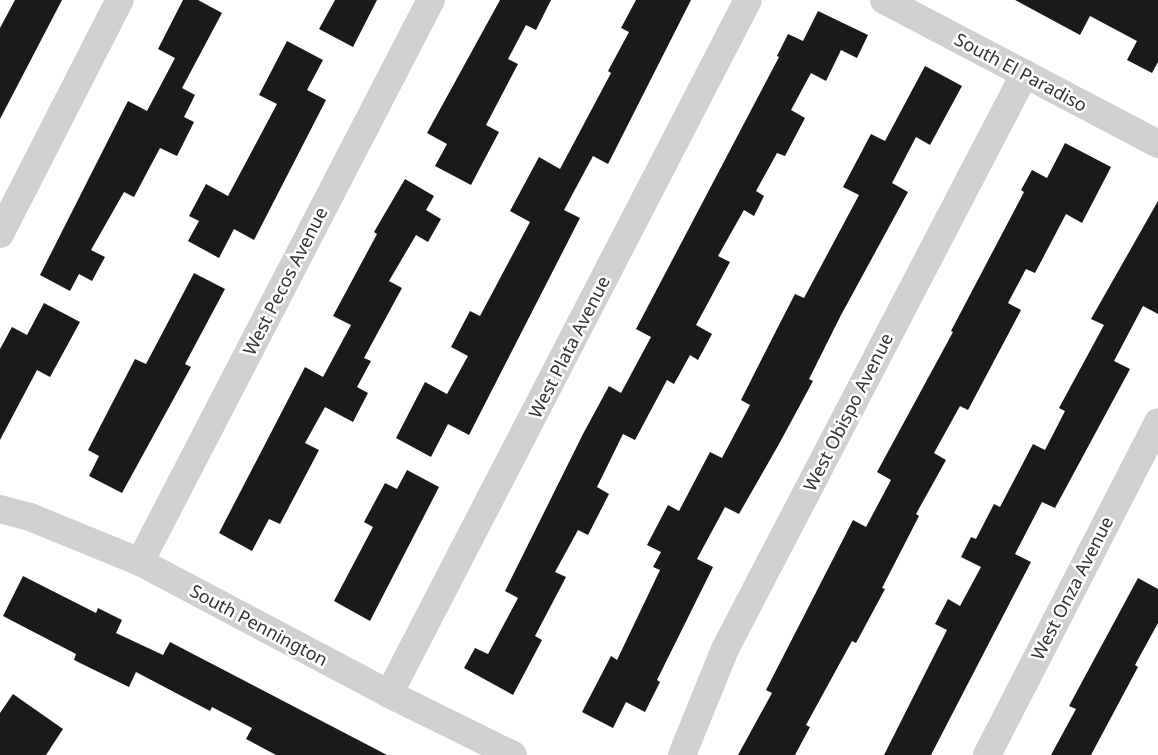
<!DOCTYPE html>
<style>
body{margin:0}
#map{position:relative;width:1158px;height:755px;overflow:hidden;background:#fff;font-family:"Noto Sans",sans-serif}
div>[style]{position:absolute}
.building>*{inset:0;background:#1a1a1a}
.minor>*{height:28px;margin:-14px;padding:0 14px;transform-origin:14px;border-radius:14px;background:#d0d0d0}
span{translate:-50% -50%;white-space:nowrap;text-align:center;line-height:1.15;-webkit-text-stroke:5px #fff;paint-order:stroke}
.street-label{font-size:18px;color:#333}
</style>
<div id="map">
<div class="building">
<i style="clip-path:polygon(15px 0,62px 0,0 119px,0 28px)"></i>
<i style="clip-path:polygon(183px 0,198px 0,222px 13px,182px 88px,195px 95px,184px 117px,194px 122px,177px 156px,160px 148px,134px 197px,124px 192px,91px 250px,105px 257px,92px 281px,79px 274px,70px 291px,40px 275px,128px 101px,147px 111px,175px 58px,158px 49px)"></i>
<i style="clip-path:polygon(335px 0,377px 0,353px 47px,319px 29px)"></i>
<i style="clip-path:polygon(500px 0,551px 0,536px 30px,526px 25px,508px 59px,518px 64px,486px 125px,499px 132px,471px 185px,435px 166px,447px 144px,427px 133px)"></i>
<i style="clip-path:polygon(636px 0,691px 0,608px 164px,593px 156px,564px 210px,580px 218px,469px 435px,448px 424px,431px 457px,396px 438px,425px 382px,447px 394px,468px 356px,451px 347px,470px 311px,480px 316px,530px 222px,510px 211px,539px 157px,560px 169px,611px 73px,608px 71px,629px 32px,621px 28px)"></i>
<i style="clip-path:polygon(1015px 0,1158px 0,1158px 62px,1152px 73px,1127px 60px,1137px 41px,1090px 16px,1080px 35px)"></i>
<i style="clip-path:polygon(818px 11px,868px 35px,857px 58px,841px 50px,826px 81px,811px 73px,791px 110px,805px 118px,785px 156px,777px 153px,756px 191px,764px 196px,754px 216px,744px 210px,718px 256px,730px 262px,696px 325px,712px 334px,698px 360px,690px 355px,674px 384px,667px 380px,635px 440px,623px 434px,597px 487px,609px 494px,588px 535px,578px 530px,555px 572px,566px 577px,535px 636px,542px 640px,513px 695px,464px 668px,475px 648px,488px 654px,518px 598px,505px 591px,583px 434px,609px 386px,621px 393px,651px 337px,636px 329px,779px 57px,777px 56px,788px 34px,803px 41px)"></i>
<i style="clip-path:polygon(287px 41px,323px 60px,307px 90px,326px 100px,254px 240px,234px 229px,219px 258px,188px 241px,199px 221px,189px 216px,206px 184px,228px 196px,277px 104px,259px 95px)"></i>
<i style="clip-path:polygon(925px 66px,962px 86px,930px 145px,916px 137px,892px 183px,908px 192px,840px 317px,809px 379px,813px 381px,779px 444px,739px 514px,725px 507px,697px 559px,713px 567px,657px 680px,660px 682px,645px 712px,626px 702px,613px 728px,582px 712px,611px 656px,617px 660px,660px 570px,653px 567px,661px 552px,647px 545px,668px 505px,679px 511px,710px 452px,722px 458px,750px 405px,741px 400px,779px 325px,795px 294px,804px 298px,859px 195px,843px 187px,871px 134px,885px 141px)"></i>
<i style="clip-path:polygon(1065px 143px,1111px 167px,1082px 223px,1066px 214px,1035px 273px,1026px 269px,1008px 303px,1021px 310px,968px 410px,960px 406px,934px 453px,946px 460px,916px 514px,919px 516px,882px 588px,885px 589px,856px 643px,852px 641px,806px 725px,810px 727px,795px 755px,738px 755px,772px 693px,766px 690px,853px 520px,866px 527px,891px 480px,877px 472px,953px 332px,951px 331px,1024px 192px,1021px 190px,1032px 170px,1047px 178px)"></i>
<i style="clip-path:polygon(405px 179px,434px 196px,426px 210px,441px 219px,428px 242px,416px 235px,389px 281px,402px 288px,364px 358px,371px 361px,357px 387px,368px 393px,353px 422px,325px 407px,305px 443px,319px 450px,280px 524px,269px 519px,252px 551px,219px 533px,305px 367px,323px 377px,351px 325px,333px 316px,377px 234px,374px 232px)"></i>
<i style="clip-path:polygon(1158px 201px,1158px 314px,1143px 306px,1114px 361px,1130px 369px,1055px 508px,1042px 502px,1015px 554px,1031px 562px,931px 755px,884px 755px,947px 630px,935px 624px,948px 599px,960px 606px,981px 567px,961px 557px,971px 537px,976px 539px,994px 504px,1000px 507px,1033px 444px,1045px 450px,1065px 411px,1059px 408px,1104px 325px,1091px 319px)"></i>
<i style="clip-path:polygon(194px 273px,225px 289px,185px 364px,191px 367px,122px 493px,89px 476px,99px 456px,88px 450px,135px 359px,146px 364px)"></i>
<i style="clip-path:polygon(44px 303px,80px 322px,50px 377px,37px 370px,0 440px,0 349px,12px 327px,27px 335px)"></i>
<i style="clip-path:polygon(407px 470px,439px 487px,370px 621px,334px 601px,373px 527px,364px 522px,385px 483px,397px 489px)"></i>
<i style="clip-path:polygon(23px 576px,96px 613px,98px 608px,122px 620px,116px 633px,163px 655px,170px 642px,387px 755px,276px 755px,246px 739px,252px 728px,212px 707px,210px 711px,136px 672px,129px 687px,74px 660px,76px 654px,3px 616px)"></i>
<i style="clip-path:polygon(1138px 578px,1158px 589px,1158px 623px,1135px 665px,1138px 667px,1091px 755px,1051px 755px,1076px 709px,1069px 706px)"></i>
<i style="clip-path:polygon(13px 694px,63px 729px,46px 755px,0 755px,0 713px)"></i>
</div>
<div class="minor">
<i style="left:884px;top:0;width:310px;rotate:27.7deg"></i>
<i style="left:0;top:234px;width:263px;rotate:-62.9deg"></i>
<i style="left:0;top:509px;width:31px;rotate:15deg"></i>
<i style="left:30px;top:517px;width:119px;rotate:22.2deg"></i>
<i style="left:140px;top:562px;width:282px;rotate:27.9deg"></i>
<i style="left:389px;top:694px;width:138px;rotate:26.2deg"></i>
<i style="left:140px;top:562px;width:633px;rotate:-62.63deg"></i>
<i style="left:389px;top:694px;width:781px;rotate:-62.65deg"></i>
<i style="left:682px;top:755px;width:114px;rotate:-67.9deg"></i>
<i style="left:725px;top:649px;width:649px;rotate:-62.49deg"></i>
<i style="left:987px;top:755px;width:374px;rotate:-62.8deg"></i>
</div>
<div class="street-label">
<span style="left:1021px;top:72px;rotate:28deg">South El Paradiso</span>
<span style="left:285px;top:281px;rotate:-63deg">West Pecos Avenue</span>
<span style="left:569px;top:347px;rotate:-63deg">West Plata Avenue</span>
<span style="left:848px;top:412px;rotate:-63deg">West Obispo Avenue</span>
<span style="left:1072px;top:588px;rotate:-63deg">West Onza Avenue</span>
<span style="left:259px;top:625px;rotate:28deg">South Pennington</span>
</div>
</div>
